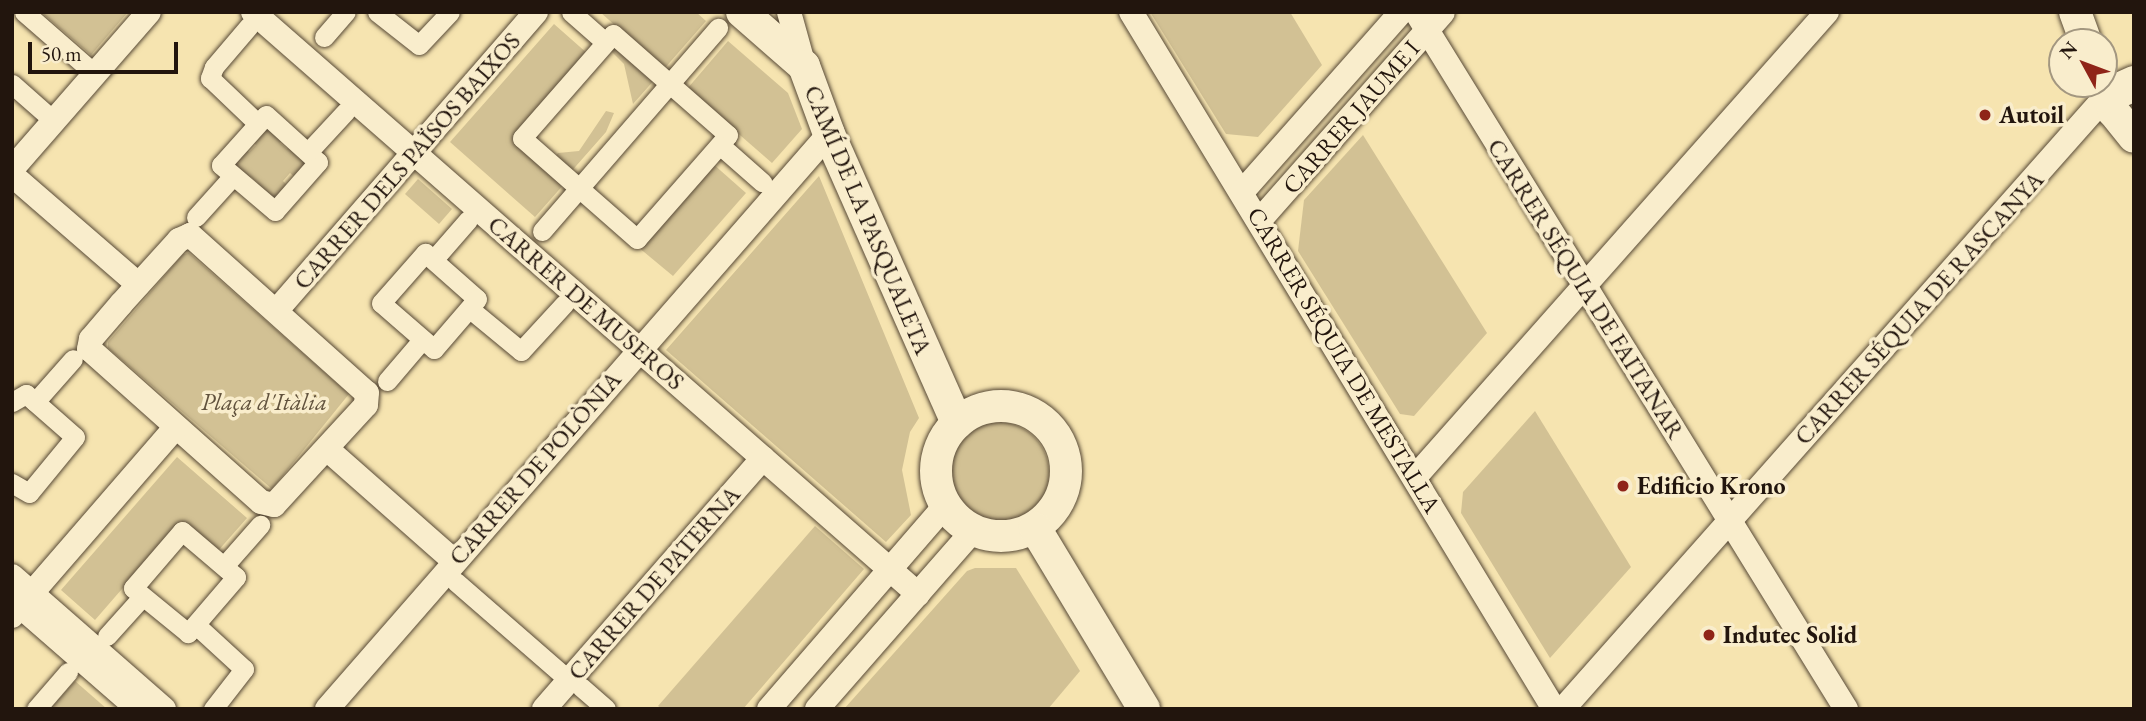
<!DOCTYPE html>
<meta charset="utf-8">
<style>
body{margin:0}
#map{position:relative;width:2146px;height:721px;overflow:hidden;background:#f6e4b0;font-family:"EB Garamond",serif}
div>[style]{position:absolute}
.green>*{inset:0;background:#d2c194}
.round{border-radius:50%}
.roads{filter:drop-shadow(0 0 2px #574936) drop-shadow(0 0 2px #574936)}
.pedestrian>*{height:19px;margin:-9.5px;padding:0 9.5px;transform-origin:9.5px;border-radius:9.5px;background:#f9edcc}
.minor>*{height:24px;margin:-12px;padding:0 12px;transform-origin:12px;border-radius:12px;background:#f9edcc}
.tertiary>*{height:32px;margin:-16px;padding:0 16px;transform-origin:16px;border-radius:16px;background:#f9edcc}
.tertiary>.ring{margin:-16px;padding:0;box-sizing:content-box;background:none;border:32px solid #f9edcc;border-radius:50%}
.secondary>*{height:35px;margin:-17.5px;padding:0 17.5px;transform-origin:17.5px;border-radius:17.5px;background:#f9edcc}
.dots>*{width:19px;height:19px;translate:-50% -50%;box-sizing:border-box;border:4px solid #f9edcc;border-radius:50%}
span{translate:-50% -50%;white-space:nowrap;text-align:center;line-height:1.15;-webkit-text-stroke:7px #f9edcc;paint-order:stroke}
.poi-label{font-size:24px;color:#22150d;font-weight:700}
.left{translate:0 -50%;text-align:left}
.street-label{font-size:24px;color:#22150d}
.park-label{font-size:24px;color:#60513c;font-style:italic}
.frame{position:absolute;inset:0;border:14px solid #22150d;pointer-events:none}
.north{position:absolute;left:2048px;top:28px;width:70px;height:70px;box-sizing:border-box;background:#f9edcc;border:2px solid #a39780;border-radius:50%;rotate:311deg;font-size:19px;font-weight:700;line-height:28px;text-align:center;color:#22150d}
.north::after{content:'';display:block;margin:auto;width:24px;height:32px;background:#8f2418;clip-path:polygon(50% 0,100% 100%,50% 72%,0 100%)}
.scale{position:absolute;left:28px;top:42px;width:150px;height:32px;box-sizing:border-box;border:4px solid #22150d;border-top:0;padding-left:9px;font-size:21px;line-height:24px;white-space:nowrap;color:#22150d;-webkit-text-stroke:5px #f9edcc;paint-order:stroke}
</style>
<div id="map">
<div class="green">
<i style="clip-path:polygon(41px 12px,128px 12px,91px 55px)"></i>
<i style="clip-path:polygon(600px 12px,696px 12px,706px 21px,664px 69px)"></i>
<i style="clip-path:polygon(1150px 12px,1290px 12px,1322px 65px,1258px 137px,1226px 134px)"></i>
<i style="clip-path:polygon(554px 24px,588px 54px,514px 138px,565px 183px,535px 217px,450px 142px)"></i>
<i style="clip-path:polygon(614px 40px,656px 78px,633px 104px,624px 64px,607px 47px)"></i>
<i style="clip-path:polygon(728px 41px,788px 93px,802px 129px,772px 163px,687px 89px)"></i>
<i style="clip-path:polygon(606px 111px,614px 113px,606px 132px,569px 174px,553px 159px,558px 153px,579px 151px)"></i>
<i style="clip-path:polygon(265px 119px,285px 136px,280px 143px,287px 149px,292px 143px,312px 161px,297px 179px,290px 173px,283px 181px,290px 188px,274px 206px,254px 188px,258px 183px,251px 177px,246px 181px,226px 164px,242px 146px,249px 152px,256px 145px,249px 138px)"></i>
<i style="clip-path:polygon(1363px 135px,1487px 333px,1414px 416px,1400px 414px,1298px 251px,1304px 200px)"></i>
<i style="clip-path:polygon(712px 163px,746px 193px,673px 276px,638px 247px)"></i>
<i style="clip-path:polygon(819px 176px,919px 418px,910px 432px,902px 470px,911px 515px,886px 542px,666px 350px)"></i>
<i style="clip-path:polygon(418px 179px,452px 209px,439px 224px,405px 194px)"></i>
<i style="clip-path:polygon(189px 253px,349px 394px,272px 489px,108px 348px,108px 342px,183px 254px)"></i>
<i style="clip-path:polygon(1535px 411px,1631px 567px,1550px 658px,1461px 513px,1463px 492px)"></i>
<i class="round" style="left:947px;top:422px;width:102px;height:102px"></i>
<i style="clip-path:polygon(177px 457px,247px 518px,217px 552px,181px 521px,95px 620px,61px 590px)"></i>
<i style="clip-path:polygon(815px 526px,864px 569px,743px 709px,662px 709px,658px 706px)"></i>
<i style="clip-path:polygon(975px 568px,1016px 568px,1080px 671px,1048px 709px,844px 709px,967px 571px)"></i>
<i style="clip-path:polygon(75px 681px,107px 709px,50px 709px)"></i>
</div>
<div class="roads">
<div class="pedestrian">
<i style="left:24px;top:12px;width:82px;rotate:41.1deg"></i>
<i style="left:377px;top:12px;width:53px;rotate:38.2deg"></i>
<i style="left:419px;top:45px;width:45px;rotate:-46.8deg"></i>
<i style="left:571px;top:12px;width:44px;rotate:41.3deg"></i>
<i style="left:249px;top:26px;width:54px;rotate:130.5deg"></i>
<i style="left:214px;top:67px;width:12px;rotate:110deg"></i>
<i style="left:210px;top:78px;width:64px;rotate:43.7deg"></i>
<i style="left:613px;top:34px;width:153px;rotate:41.3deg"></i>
<i style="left:728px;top:135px;width:138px;rotate:131.2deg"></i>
<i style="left:637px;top:239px;width:153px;rotate:-138.7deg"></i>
<i style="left:522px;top:138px;width:138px;rotate:-48.8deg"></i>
<i style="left:324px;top:37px;width:33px;rotate:-49deg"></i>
<i style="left:12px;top:84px;width:44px;rotate:41.3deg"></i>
<i style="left:266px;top:115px;width:70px;rotate:42.1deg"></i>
<i style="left:318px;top:162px;width:65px;rotate:131.3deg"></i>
<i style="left:275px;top:211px;width:71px;rotate:-139.6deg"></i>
<i style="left:221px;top:165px;width:67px;rotate:-48deg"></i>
<i style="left:721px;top:146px;width:55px;rotate:41.3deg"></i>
<i style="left:309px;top:151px;width:54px;rotate:-47.2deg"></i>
<i style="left:196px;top:217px;width:55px;rotate:-47.9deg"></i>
<i style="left:542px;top:231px;width:269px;rotate:-49.1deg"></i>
<i style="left:425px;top:253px;width:69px;rotate:41.5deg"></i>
<i style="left:477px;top:299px;width:66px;rotate:130.7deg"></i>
<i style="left:434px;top:349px;width:70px;rotate:-139deg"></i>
<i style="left:381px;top:303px;width:67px;rotate:-48.7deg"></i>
<i style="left:434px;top:259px;width:52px;rotate:-48.9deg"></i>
<i style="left:470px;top:309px;width:66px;rotate:39.5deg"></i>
<i style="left:521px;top:351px;width:64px;rotate:-47.5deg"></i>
<i style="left:387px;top:381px;width:54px;rotate:-49.5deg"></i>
<i style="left:12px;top:402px;width:16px;rotate:-30deg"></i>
<i style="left:26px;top:394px;width:65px;rotate:41.3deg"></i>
<i style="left:75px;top:437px;width:72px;rotate:129.4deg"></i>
<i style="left:29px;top:493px;width:20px;rotate:-150deg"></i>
<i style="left:35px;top:402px;width:57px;rotate:-48.5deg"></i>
<i style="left:182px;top:531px;width:71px;rotate:40.4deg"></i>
<i style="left:236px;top:577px;width:74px;rotate:130.6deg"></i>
<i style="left:188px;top:633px;width:71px;rotate:-140.7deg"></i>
<i style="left:133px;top:588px;width:75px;rotate:-49.3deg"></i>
<i style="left:224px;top:566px;width:55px;rotate:-48.7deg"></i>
<i style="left:456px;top:582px;width:140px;rotate:41deg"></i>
<i style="left:196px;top:625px;width:65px;rotate:42.5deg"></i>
<i style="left:244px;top:669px;width:51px;rotate:127.8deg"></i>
<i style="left:107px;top:636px;width:52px;rotate:-48.1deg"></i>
<i style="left:581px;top:687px;width:33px;rotate:41deg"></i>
<i style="left:36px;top:709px;width:49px;rotate:-49.1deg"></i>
</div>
<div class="minor">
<i style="left:253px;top:12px;width:884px;rotate:41.19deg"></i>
<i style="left:789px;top:12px;width:56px;rotate:74.5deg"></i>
<i style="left:1131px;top:12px;width:815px;rotate:58.75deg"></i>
<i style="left:1416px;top:12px;width:819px;rotate:58.33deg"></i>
<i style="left:12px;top:169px;width:208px;rotate:-48.9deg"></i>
<i style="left:12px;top:175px;width:167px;rotate:40.9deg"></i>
<i style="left:1242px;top:192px;width:240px;rotate:-48.5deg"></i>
<i style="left:1259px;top:221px;width:278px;rotate:-48.6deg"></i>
<i style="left:190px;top:235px;width:237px;rotate:41.8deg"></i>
<i style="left:367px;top:393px;width:12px;rotate:95deg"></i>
<i style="left:366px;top:405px;width:136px;rotate:132.6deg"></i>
<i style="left:274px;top:505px;width:13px;rotate:-167deg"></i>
<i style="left:261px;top:502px;width:230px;rotate:-138.3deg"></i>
<i style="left:89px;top:349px;width:10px;rotate:-79deg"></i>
<i style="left:91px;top:339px;width:46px;rotate:-49.4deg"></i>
<i style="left:121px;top:304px;width:86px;rotate:-47.8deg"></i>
<i style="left:179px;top:240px;width:12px;rotate:-24deg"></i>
<i style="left:277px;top:310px;width:395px;rotate:-49deg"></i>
<i style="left:327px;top:449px;width:169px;rotate:41.4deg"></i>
<i style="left:1416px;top:476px;width:620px;rotate:-48.47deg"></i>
<i style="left:12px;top:576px;width:202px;rotate:41.2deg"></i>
<i style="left:12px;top:599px;width:167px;rotate:41.1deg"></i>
<i style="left:12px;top:616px;width:250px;rotate:-49.1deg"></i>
<i style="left:327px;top:709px;width:763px;rotate:-48.88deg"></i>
<i style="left:544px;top:709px;width:333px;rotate:-48.9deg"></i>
<i style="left:769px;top:709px;width:269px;rotate:-49.1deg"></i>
<i style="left:817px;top:709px;width:237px;rotate:-48.8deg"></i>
<i style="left:1563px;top:709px;width:820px;rotate:-48.46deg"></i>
</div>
<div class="tertiary">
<i style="left:742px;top:12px;width:82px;rotate:41.1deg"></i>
<i style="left:804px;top:66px;width:72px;rotate:69.8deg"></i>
<i style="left:829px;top:134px;width:316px;rotate:66.1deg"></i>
<i style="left:2075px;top:12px;width:32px;rotate:70deg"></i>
<i style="left:2103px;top:84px;width:29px;rotate:70deg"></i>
<i style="left:2113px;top:111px;width:33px;rotate:51deg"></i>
<i class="ring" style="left:936px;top:406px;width:98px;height:98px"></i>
<i style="left:1035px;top:528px;width:211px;rotate:58.9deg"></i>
</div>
<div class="secondary">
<i style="left:2107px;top:95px;width:30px;rotate:-24deg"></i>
</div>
</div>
<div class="dots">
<i style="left:1985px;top:115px;background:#8f2418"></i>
<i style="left:1623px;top:486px;background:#8f2418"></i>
<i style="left:1709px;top:635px;background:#8f2418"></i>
</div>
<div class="poi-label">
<span class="left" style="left:1999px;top:115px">Autoil</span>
<span class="left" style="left:1637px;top:486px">Edificio Krono</span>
<span class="left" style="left:1723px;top:635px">Indutec Solid</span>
</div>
<div class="street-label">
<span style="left:1351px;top:117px;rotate:-49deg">CARRER JAUME I</span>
<span style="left:407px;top:161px;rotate:-49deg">CARRER DELS PAÏSOS BAIXOS</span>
<span style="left:868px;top:220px;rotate:67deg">CAMÍ DE LA PASQUALETA</span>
<span style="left:1586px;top:289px;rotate:58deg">CARRER SÉQUIA DE FAITANAR</span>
<span style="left:586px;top:303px;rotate:41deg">CARRER DE MUSEROS</span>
<span style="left:1919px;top:308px;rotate:-48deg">CARRER SÉQUIA DE RASCANYA</span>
<span style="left:1344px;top:360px;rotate:59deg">CARRER SÉQUIA DE MESTALLA</span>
<span style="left:535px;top:468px;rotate:-49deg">CARRER DE POLÒNIA</span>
<span style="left:654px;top:583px;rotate:-49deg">CARRER DE PATERNA</span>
</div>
<div class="park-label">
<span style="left:264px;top:402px">Plaça d'Itàlia</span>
</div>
<div class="frame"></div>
<div class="north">N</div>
<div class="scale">50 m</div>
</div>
